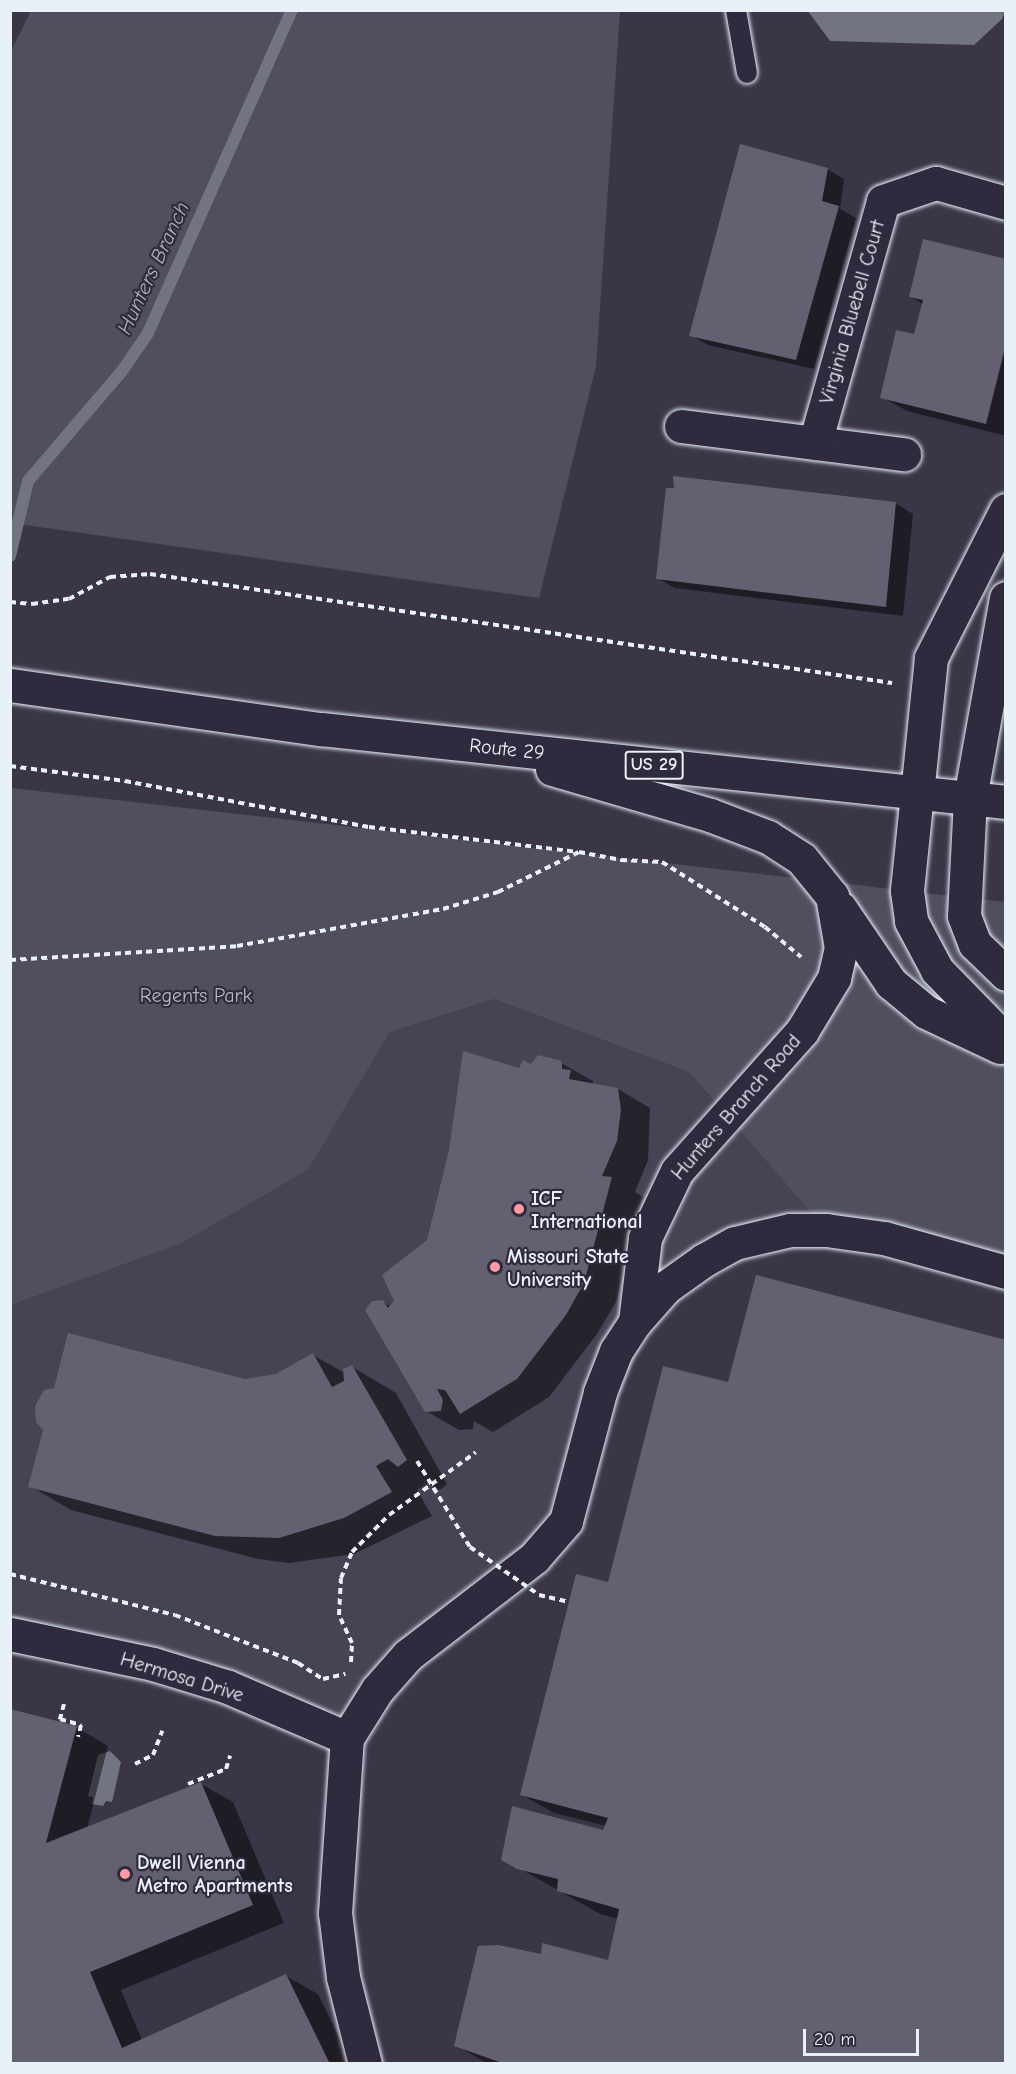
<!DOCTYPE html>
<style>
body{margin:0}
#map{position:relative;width:1016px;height:2074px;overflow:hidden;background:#3a3648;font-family:"Comic Neue",sans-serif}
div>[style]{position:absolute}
.built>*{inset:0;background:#464354}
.green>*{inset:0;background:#504e5f}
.water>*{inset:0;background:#737482}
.shadow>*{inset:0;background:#0007}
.stream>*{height:12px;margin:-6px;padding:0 6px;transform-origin:6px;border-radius:6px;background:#737482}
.building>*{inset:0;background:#636171}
.path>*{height:4px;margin-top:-2px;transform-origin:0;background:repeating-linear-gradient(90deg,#e8f1f8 0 6px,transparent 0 10.5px)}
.roads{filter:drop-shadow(0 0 2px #e8f1f8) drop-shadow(0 0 2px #e8f1f8)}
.service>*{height:20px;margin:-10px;padding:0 10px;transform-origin:10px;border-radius:10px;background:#2f2a3d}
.minor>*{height:33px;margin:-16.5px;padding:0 16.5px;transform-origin:16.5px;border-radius:16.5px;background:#2f2a3d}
.primary>*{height:33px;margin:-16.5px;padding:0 16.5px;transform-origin:16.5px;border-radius:16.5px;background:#2f2a3d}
.path-bridge>*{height:4px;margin-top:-2px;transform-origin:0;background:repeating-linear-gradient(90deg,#e8f1f8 0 6px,transparent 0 10.5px)}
.dots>*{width:16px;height:16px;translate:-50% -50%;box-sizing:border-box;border:3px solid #2f2a3d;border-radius:50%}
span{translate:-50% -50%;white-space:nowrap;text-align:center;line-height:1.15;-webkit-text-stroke:4.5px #2f2a3d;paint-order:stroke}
.shield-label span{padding:2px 4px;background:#2f2a3d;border:2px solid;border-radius:4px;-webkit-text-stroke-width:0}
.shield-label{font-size:18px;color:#e8f1f8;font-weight:700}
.street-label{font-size:20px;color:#e8f1f8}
.park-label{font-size:20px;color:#b3b8c2}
.poi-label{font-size:20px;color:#e8f1f8;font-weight:700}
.left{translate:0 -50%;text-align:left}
.water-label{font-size:21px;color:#aeb2bd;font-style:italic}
.frame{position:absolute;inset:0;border:12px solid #e8f1f8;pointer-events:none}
.scale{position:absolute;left:803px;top:2029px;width:116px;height:27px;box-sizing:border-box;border:3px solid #e8f1f8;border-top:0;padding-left:8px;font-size:18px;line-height:21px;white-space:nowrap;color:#e8f1f8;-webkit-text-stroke:4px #2f2a3d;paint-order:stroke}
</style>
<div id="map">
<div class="built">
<i style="clip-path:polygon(494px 999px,689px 1072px,826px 1230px,666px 1287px,566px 1521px,357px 1718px,11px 1637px,11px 1305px,180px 1244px,308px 1170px,390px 1032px)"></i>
</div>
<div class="green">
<i style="clip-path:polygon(31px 11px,620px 11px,596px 366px,539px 598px,11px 523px,10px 53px)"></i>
<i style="clip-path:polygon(11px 788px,1005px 902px,1005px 1268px,826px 1230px,689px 1072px,494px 999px,390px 1032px,308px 1170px,180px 1244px,11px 1305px)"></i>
</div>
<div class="water">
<i style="clip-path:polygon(808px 11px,1005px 11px,1002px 19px,974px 45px,830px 41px)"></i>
<i style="clip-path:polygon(110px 1751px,121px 1762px,112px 1802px,106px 1801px,103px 1806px,92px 1804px,93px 1797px,88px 1796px,98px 1755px)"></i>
</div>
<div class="shadow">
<i style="clip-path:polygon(827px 169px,844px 179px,840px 209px,856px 218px,814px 369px,708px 345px,691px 335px)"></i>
<i style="clip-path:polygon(1006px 260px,1006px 436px,907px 411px,882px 397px,915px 336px,923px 304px,910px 297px)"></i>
<i style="clip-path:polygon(895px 503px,913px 514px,903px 616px,675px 588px,657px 578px)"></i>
<i style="clip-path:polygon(561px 1063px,593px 1081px,593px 1085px,618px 1089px,650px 1108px,648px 1160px,635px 1192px,643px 1197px,616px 1302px,597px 1334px,549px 1397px,493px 1432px,474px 1421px,473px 1429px,459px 1430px,426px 1411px,383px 1302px,391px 1307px,519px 1070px)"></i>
<i style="clip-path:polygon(313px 1355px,343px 1372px,349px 1367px,354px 1368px,396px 1393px,447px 1484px,440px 1490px,428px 1483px,417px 1490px,432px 1516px,354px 1554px,289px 1563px,258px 1559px,71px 1510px,30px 1486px,245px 1381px,276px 1376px)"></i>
<i style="clip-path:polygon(577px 1576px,1006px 2064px,488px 2064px,456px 2045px,542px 1956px,609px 1962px,618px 1919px,600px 1914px,503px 1859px,604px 1831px,606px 1826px,554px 1813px,522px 1795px)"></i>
<i style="clip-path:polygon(10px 1710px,76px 1727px,108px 1746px,87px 1829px,201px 1784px,233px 1802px,284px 1923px,121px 1990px,142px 2040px,286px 1976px,318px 1994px,352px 2064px,10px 2064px)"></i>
</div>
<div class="stream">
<i style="left:10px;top:556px;width:77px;rotate:-76.5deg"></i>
<i style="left:28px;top:481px;width:145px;rotate:-49.5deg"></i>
<i style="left:122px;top:371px;width:46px;rotate:-55.6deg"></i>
<i style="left:148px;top:333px;width:354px;rotate:-66deg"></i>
</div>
<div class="building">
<i style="clip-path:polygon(740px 144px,828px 168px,822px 201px,839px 206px,796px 360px,689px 336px)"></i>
<i style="clip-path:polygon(923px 239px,1006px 259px,1006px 344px,986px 424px,880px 398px,896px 330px,914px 334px,923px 300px,909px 297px)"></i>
<i style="clip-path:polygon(673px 476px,896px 502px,886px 607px,656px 579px,666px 488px,674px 488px)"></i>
<i style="clip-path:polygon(463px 1051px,519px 1068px,523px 1060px,531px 1064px,538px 1055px,562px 1061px,562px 1069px,571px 1070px,569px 1079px,618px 1088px,621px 1110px,617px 1141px,602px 1176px,612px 1177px,584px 1283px,566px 1315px,517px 1379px,460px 1414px,445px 1390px,437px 1389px,443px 1400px,441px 1411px,425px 1412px,365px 1310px,372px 1301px,383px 1300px,388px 1308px,394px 1301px,382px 1275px,427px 1240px,449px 1150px)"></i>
<i style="clip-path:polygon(756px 1275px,1006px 1340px,1006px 2064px,505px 2064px,454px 2046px,478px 1946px,498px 1945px,541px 1954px,542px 1943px,608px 1960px,619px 1909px,557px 1891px,558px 1879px,517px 1869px,501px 1860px,512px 1806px,603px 1830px,608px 1818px,520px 1795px,576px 1574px,608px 1582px,663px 1366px,728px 1382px)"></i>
<i style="clip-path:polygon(68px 1333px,245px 1379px,276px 1374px,313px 1353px,332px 1387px,344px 1381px,343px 1369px,352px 1365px,407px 1460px,398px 1467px,388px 1459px,376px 1466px,392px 1492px,344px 1518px,279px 1538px,215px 1536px,28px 1487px,43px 1430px,36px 1422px,35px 1406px,44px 1390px,54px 1388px)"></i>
<i style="clip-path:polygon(10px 1709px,77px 1726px,46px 1843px,201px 1782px,253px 1905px,90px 1972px,122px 2048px,286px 1974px,330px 2064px,10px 2064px)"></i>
</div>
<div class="path">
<i style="left:10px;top:602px;width:22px;rotate:5deg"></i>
<i style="left:32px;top:604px;width:37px;rotate:-8deg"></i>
<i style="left:69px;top:599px;width:47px;rotate:-28.2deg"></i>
<i style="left:110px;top:577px;width:40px;rotate:-4.3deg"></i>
<i style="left:150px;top:574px;width:750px;rotate:8.36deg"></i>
<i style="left:10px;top:766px;width:116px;rotate:7.4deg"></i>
<i style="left:125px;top:781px;width:248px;rotate:10.7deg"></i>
<i style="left:369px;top:827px;width:210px;rotate:6.8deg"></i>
<i style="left:10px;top:960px;width:227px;rotate:-3.5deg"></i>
<i style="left:237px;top:946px;width:209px;rotate:-10.2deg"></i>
<i style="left:443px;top:909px;width:58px;rotate:-17.2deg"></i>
<i style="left:498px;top:892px;width:90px;rotate:-26.3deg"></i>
<i style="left:579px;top:852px;width:43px;rotate:10.8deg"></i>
<i style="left:621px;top:860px;width:41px;rotate:2.8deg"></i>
<i style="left:662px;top:862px;width:122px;rotate:32.3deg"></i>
<i style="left:765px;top:927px;width:47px;rotate:39.8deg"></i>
<i style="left:10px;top:1574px;width:170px;rotate:14deg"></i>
<i style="left:175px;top:1615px;width:132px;rotate:21.3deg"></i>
<i style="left:298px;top:1663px;width:30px;rotate:33deg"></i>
<i style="left:323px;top:1679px;width:23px;rotate:-13deg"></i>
<i style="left:351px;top:1662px;width:19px;rotate:-87deg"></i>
<i style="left:352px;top:1643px;width:31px;rotate:-115deg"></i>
<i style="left:339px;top:1615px;width:37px;rotate:-87deg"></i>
<i style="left:341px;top:1578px;width:28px;rotate:-67deg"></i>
<i style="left:352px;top:1552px;width:52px;rotate:-45deg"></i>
<i style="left:389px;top:1515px;width:107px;rotate:-35.9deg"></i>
<i style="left:64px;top:1704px;width:16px;rotate:105deg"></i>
<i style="left:60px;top:1719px;width:22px;rotate:16deg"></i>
<i style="left:81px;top:1725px;width:12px;rotate:104deg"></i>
<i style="left:135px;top:1764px;width:20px;rotate:-27deg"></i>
<i style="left:153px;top:1755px;width:26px;rotate:-69deg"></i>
<i style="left:188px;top:1784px;width:41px;rotate:-21.5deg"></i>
<i style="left:226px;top:1769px;width:14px;rotate:-73deg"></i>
</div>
<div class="roads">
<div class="service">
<i style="left:736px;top:10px;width:64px;rotate:80.1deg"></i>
</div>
<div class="minor">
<i style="left:681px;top:426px;width:225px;rotate:7.2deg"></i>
<i style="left:815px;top:443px;width:251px;rotate:-74.3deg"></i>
<i style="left:883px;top:201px;width:56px;rotate:-18.8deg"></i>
<i style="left:936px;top:183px;width:73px;rotate:15.9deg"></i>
<i style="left:1006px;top:510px;width:166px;rotate:116.9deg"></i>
<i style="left:931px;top:658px;width:234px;rotate:95.9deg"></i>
<i style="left:907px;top:891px;width:30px;rotate:82deg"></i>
<i style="left:911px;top:921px;width:55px;rotate:62deg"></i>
<i style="left:937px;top:970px;width:99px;rotate:45.8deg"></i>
<i style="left:1006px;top:598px;width:203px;rotate:100.2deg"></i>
<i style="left:970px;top:798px;width:118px;rotate:92.9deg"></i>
<i style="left:964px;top:916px;width:30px;rotate:69deg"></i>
<i style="left:975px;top:944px;width:43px;rotate:44.1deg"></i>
<i style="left:840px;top:908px;width:91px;rotate:55.8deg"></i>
<i style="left:891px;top:983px;width:45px;rotate:39.6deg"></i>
<i style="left:926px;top:1012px;width:82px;rotate:25.3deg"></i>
<i style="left:635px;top:1322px;width:85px;rotate:-83.2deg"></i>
<i style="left:645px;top:1238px;width:74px;rotate:-64.5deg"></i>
<i style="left:677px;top:1171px;width:188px;rotate:-48.2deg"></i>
<i style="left:802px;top:1031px;width:62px;rotate:-58.9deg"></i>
<i style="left:834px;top:978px;width:31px;rotate:-77deg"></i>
<i style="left:841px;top:948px;width:53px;rotate:-99.8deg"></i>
<i style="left:10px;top:1634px;width:146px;rotate:11.8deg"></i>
<i style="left:153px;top:1664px;width:78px;rotate:17deg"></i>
<i style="left:228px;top:1687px;width:129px;rotate:23.2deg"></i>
<i style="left:365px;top:2064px;width:90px;rotate:-104.2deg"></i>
<i style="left:343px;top:1977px;width:64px;rotate:-97.1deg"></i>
<i style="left:335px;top:1913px;width:175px;rotate:-86.1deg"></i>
<i style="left:347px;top:1738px;width:57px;rotate:-58deg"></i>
<i style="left:377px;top:1690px;width:47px;rotate:-48.5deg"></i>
<i style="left:408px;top:1655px;width:159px;rotate:-37.6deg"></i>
<i style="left:534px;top:1558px;width:49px;rotate:-49.1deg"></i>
<i style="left:566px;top:1521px;width:133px;rotate:-75.2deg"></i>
<i style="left:600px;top:1392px;width:44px;rotate:-68.7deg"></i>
<i style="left:616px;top:1351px;width:35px;rotate:-57deg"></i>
<i style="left:635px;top:1322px;width:47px;rotate:-48.5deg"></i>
<i style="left:666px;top:1287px;width:47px;rotate:-35.4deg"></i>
<i style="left:704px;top:1260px;width:35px;rotate:-29deg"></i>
<i style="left:735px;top:1243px;width:57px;rotate:-13.3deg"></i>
<i style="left:790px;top:1230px;width:36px"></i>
<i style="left:826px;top:1230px;width:59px;rotate:7.9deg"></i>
<i style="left:884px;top:1238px;width:127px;rotate:15.6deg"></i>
</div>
<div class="primary">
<i style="left:10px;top:685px;width:314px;rotate:8.1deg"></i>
<i style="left:321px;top:729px;width:689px;rotate:6.08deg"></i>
<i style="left:552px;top:769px;width:165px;rotate:16.2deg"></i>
<i style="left:710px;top:815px;width:62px;rotate:20.8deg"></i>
<i style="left:768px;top:837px;width:40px;rotate:32.9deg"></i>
<i style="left:802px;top:859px;width:48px;rotate:51deg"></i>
</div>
</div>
<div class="path-bridge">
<i style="left:417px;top:1461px;width:101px;rotate:58.4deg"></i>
<i style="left:470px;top:1547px;width:84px;rotate:34.8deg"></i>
<i style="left:539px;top:1595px;width:31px;rotate:13deg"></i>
</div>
<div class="dots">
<i style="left:519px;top:1209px;background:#ff9aa2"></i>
<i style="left:495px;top:1267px;background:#ff9aa2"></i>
<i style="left:125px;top:1874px;background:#ff9aa2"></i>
</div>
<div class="shield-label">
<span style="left:654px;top:765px">US 29</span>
</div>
<div class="street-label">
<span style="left:852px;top:312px;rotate:-74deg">Virginia Bluebell Court</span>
<span style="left:507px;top:749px;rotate:6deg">Route 29</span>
<span style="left:736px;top:1107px;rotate:-49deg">Hunters Branch Road</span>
<span style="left:182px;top:1677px;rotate:17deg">Hermosa Drive</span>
</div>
<div class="park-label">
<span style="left:196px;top:995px">Regents Park</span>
</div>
<div class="poi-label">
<span class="left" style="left:531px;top:1210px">ICF<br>International</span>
<span class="left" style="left:507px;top:1268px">Missouri State<br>University</span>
<span class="left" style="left:137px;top:1874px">Dwell Vienna<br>Metro Apartments</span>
</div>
<div class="water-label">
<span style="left:153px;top:268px;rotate:-65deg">Hunters Branch</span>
</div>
<div class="frame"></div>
<div class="scale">20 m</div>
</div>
